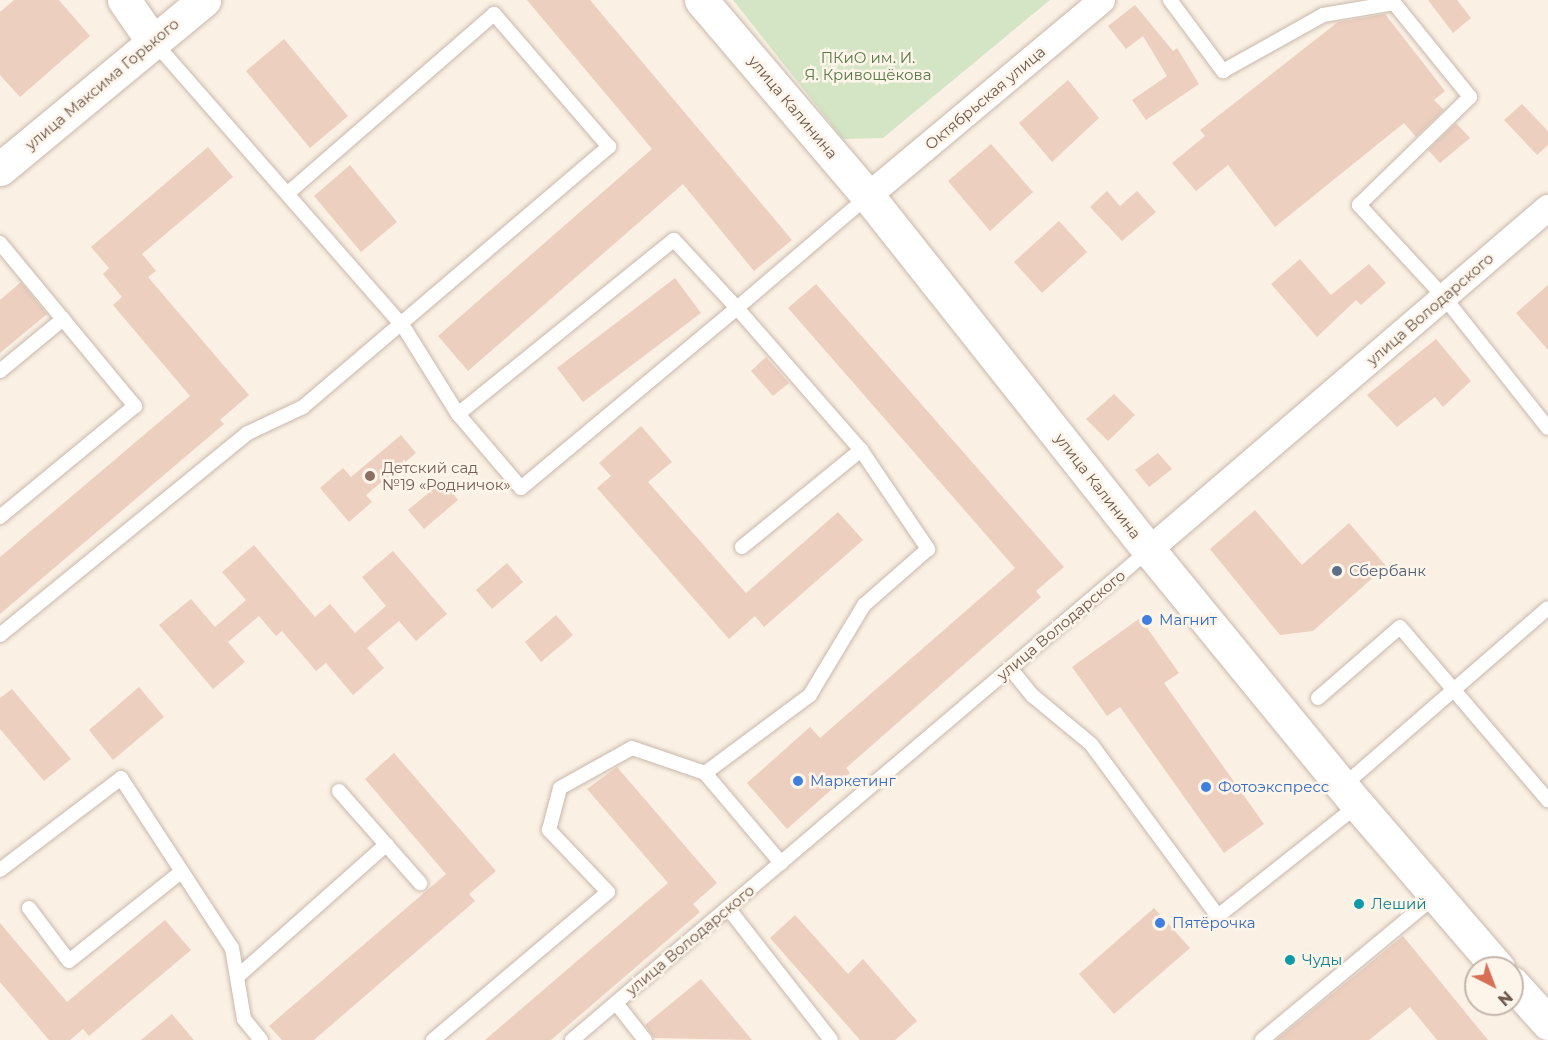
<!DOCTYPE html>
<meta charset="utf-8">
<style>
body{margin:0}
#map{position:relative;width:1548px;height:1040px;overflow:hidden;background:#faf1e4;font-family:Montserrat,sans-serif}
div>[style]{position:absolute}
.green>*{inset:0;background:#d3e5c4}
.building>*{inset:0;background:#eccfbf}
.roads{filter:drop-shadow(0 0 2px #c9b8ac) drop-shadow(0 0 2px #c9b8ac)}
.service>*{height:14px;margin:-7px;padding:0 7px;transform-origin:7px;border-radius:7px;background:#fff}
.minor>*{height:26px;margin:-13px;padding:0 13px;transform-origin:13px;border-radius:13px;background:#fff}
.tertiary>*{height:33px;margin:-16.5px;padding:0 16.5px;transform-origin:16.5px;border-radius:16.5px;background:#fff}
.secondary>*{height:33px;margin:-16.5px;padding:0 16.5px;transform-origin:16.5px;border-radius:16.5px;background:#fff}
.dots>*{width:16px;height:16px;translate:-50% -50%;box-sizing:border-box;border:3px solid #fdf5ea;border-radius:50%}
span{translate:-50% -50%;white-space:nowrap;text-align:center;line-height:1.15;-webkit-text-stroke:5px #fdf5ea;paint-order:stroke}
.park-label{font-size:15px;color:#587a49}
.street-label{font-size:15px;color:#6f584c}
.education-label{font-size:15px;color:#785e54}
.left{translate:0 -50%;text-align:left}
.service-label{font-size:15px;color:#4e5e75}
.shop-label{font-size:15px;color:#366cbe}
.culture-label{font-size:15px;color:#0d838f}
.north{position:absolute;left:1464px;top:956px;width:60px;height:60px;box-sizing:border-box;background:#fdf5ea;border:2px solid #c4b6ab;border-radius:50%;rotate:138deg;font-size:16px;font-weight:700;line-height:24px;text-align:center;color:#6f584c}
.north::after{content:'';display:block;margin:auto;width:21px;height:27px;background:#d76f55;clip-path:polygon(50% 0,100% 100%,50% 72%,0 100%)}
</style>
<div id="map">
<div class="green">
<i style="clip-path:polygon(733px 0,1050px 0,883px 138px,843px 139px)"></i>
</div>
<div class="building">
<i style="clip-path:polygon(14px 0,59px 0,90px 36px,20px 97px,0 75px,0 12px)"></i>
<i style="clip-path:polygon(527px 0,590px 0,792px 240px,754px 271px,683px 184px,468px 371px,438px 336px,652px 149px)"></i>
<i style="clip-path:polygon(1428px 0,1457px 0,1471px 18px,1453px 33px)"></i>
<i style="clip-path:polygon(1135px 5px,1173px 51px,1177px 48px,1199px 84px,1146px 120px,1132px 100px,1167px 76px,1143px 36px,1126px 49px,1108px 26px)"></i>
<i style="clip-path:polygon(1385px 14px,1445px 91px,1434px 100px,1444px 110px,1416px 137px,1404px 123px,1275px 227px,1228px 165px,1196px 191px,1172px 163px,1205px 136px,1200px 130px,1338px 22px)"></i>
<i style="clip-path:polygon(284px 39px,348px 116px,310px 148px,246px 71px)"></i>
<i style="clip-path:polygon(1068px 80px,1099px 118px,1052px 162px,1019px 123px)"></i>
<i style="clip-path:polygon(1522px 104px,1548px 131px,1548px 145px,1537px 155px,1504px 120px)"></i>
<i style="clip-path:polygon(1456px 123px,1470px 138px,1440px 163px,1428px 150px)"></i>
<i style="clip-path:polygon(991px 144px,1033px 192px,990px 231px,948px 181px)"></i>
<i style="clip-path:polygon(208px 147px,233px 177px,142px 254px,156px 271px,148px 277px,249px 395px,220px 420px,224px 424px,0 614px,0 557px,190px 396px,113px 305px,122px 297px,103px 274px,109px 268px,91px 247px)"></i>
<i style="clip-path:polygon(350px 165px,397px 222px,361px 252px,314px 196px)"></i>
<i style="clip-path:polygon(1107px 191px,1120px 206px,1137px 191px,1156px 212px,1122px 241px,1090px 207px)"></i>
<i style="clip-path:polygon(1059px 221px,1087px 252px,1042px 293px,1014px 262px)"></i>
<i style="clip-path:polygon(1300px 259px,1331px 295px,1369px 264px,1386px 283px,1361px 305px,1356px 300px,1317px 337px,1271px 284px)"></i>
<i style="clip-path:polygon(675px 278px,701px 313px,583px 402px,557px 368px)"></i>
<i style="clip-path:polygon(21px 282px,47px 314px,0 353px,0 300px)"></i>
<i style="clip-path:polygon(816px 284px,1064px 567px,1036px 591px,1041px 597px,846px 768px,850px 773px,787px 829px,747px 783px,810px 727px,820px 738px,1015px 568px,788px 308px)"></i>
<i style="clip-path:polygon(1548px 285px,1548px 350px,1516px 313px)"></i>
<i style="clip-path:polygon(1436px 339px,1471px 381px,1443px 407px,1435px 397px,1397px 427px,1367px 395px)"></i>
<i style="clip-path:polygon(766px 357px,789px 383px,773px 396px,751px 371px)"></i>
<i style="clip-path:polygon(1114px 394px,1135px 415px,1108px 441px,1086px 419px)"></i>
<i style="clip-path:polygon(641px 426px,672px 462px,648px 482px,746px 593px,838px 512px,863px 540px,764px 627px,755px 616px,729px 639px,597px 488px,611px 476px,599px 463px)"></i>
<i style="clip-path:polygon(401px 435px,416px 453px,366px 495px,372px 502px,349px 522px,320px 488px,343px 468px,351px 477px)"></i>
<i style="clip-path:polygon(1158px 453px,1172px 469px,1149px 487px,1135px 470px)"></i>
<i style="clip-path:polygon(443px 481px,458px 500px,424px 529px,408px 510px)"></i>
<i style="clip-path:polygon(1255px 510px,1302px 565px,1349px 523px,1386px 566px,1313px 631px,1280px 635px,1210px 549px)"></i>
<i style="clip-path:polygon(254px 545px,315px 617px,330px 604px,355px 633px,386px 606px,362px 577px,393px 551px,447px 614px,416px 641px,399px 621px,367px 648px,384px 668px,353px 695px,326px 663px,316px 671px,282px 631px,276px 636px,259px 616px,228px 642px,245px 662px,213px 689px,159px 625px,191px 599px,215px 627px,246px 600px,222px 572px)"></i>
<i style="clip-path:polygon(507px 563px,523px 582px,492px 609px,476px 590px)"></i>
<i style="clip-path:polygon(556px 615px,573px 635px,541px 662px,525px 642px)"></i>
<i style="clip-path:polygon(1140px 618px,1179px 673px,1164px 683px,1264px 824px,1224px 853px,1120px 707px,1107px 716px,1072px 667px)"></i>
<i style="clip-path:polygon(139px 687px,164px 717px,113px 760px,89px 730px)"></i>
<i style="clip-path:polygon(12px 689px,71px 759px,44px 781px,0 729px,0 698px)"></i>
<i style="clip-path:polygon(394px 753px,496px 871px,469px 894px,475px 901px,314px 1040px,282px 1040px,269px 1026px,446px 874px,365px 779px)"></i>
<i style="clip-path:polygon(617px 767px,717px 883px,693px 904px,700px 912px,551px 1040px,485px 1040px,668px 883px,587px 789px)"></i>
<i style="clip-path:polygon(1154px 908px,1190px 948px,1114px 1014px,1079px 974px)"></i>
<i style="clip-path:polygon(795px 915px,848px 974px,863px 959px,917px 1021px,895px 1040px,860px 1040px,770px 938px)"></i>
<i style="clip-path:polygon(165px 920px,191px 950px,89px 1036px,83px 1029px,70px 1040px,49px 1040px,0 982px,0 923px,67px 1002px)"></i>
<i style="clip-path:polygon(1403px 936px,1488px 1040px,1437px 1040px,1410px 1007px,1369px 1040px,1276px 1040px)"></i>
<i style="clip-path:polygon(701px 979px,752px 1040px,654px 1038px,645px 1025px)"></i>
<i style="clip-path:polygon(172px 1014px,194px 1040px,141px 1040px)"></i>
</div>
<div class="roads">
<div class="service">
<i style="left:1170px;top:0;width:89px;rotate:53.3deg"></i>
<i style="left:1223px;top:71px;width:115px;rotate:-29.2deg"></i>
<i style="left:1323px;top:15px;width:72px;rotate:-9.6deg"></i>
<i style="left:1394px;top:3px;width:121px;rotate:51deg"></i>
<i style="left:1470px;top:97px;width:155px;rotate:135.8deg"></i>
<i style="left:1359px;top:205px;width:125px;rotate:47.3deg"></i>
<i style="left:1444px;top:297px;width:167px;rotate:51.6deg"></i>
<i style="left:154px;top:42px;width:378px;rotate:48.8deg"></i>
<i style="left:403px;top:326px;width:104px;rotate:58deg"></i>
<i style="left:458px;top:414px;width:277px;rotate:-38.9deg"></i>
<i style="left:674px;top:240px;width:93px;rotate:47.2deg"></i>
<i style="left:737px;top:308px;width:172px;rotate:-40.5deg"></i>
<i style="left:0;top:243px;width:212px;rotate:50.4deg"></i>
<i style="left:135px;top:406px;width:175px;rotate:140.6deg"></i>
<i style="left:0;top:371px;width:82px;rotate:-39.5deg"></i>
<i style="left:458px;top:414px;width:97px;rotate:49.6deg"></i>
<i style="left:521px;top:488px;width:281px;rotate:-39.8deg"></i>
<i style="left:737px;top:308px;width:189px;rotate:48.9deg"></i>
<i style="left:861px;top:450px;width:120px;rotate:55.9deg"></i>
<i style="left:928px;top:549px;width:85px;rotate:138.8deg"></i>
<i style="left:864px;top:605px;width:105px;rotate:121deg"></i>
<i style="left:810px;top:695px;width:131px;rotate:143.4deg"></i>
<i style="left:742px;top:547px;width:154px;rotate:-39.2deg"></i>
<i style="left:0;top:635px;width:320px;rotate:-39.2deg"></i>
<i style="left:248px;top:433px;width:61px;rotate:-25.3deg"></i>
<i style="left:303px;top:407px;width:402px;rotate:-40.4deg"></i>
<i style="left:609px;top:147px;width:176px;rotate:-130.8deg"></i>
<i style="left:494px;top:14px;width:274px;rotate:139deg"></i>
<i style="left:1010px;top:668px;width:36px;rotate:51deg"></i>
<i style="left:1033px;top:696px;width:75px;rotate:39.6deg"></i>
<i style="left:1091px;top:744px;width:214px;rotate:53.6deg"></i>
<i style="left:1218px;top:916px;width:179px;rotate:-38.4deg"></i>
<i style="left:1318px;top:698px;width:108px;rotate:-40.9deg"></i>
<i style="left:1400px;top:627px;width:228px;rotate:49.5deg"></i>
<i style="left:1343px;top:786px;width:271px;rotate:-41deg"></i>
<i style="left:339px;top:791px;width:123px;rotate:48.6deg"></i>
<i style="left:0;top:870px;width:152px;rotate:-37.2deg"></i>
<i style="left:121px;top:778px;width:203px;rotate:56.9deg"></i>
<i style="left:232px;top:948px;width:72px;rotate:80.4deg"></i>
<i style="left:244px;top:1019px;width:27px;rotate:51deg"></i>
<i style="left:29px;top:908px;width:66px;rotate:53deg"></i>
<i style="left:69px;top:961px;width:144px;rotate:-38.5deg"></i>
<i style="left:728px;top:908px;width:167px;rotate:52deg"></i>
<i style="left:237px;top:977px;width:200px;rotate:-41.6deg"></i>
<i style="left:616px;top:1003px;width:47px;rotate:51.9deg"></i>
<i style="left:433px;top:1040px;width:229px;rotate:-40.2deg"></i>
<i style="left:608px;top:892px;width:86px;rotate:-133.6deg"></i>
<i style="left:549px;top:830px;width:43px;rotate:-75.3deg"></i>
<i style="left:560px;top:788px;width:82px;rotate:-29.1deg"></i>
<i style="left:632px;top:748px;width:77px;rotate:18.9deg"></i>
<i style="left:705px;top:773px;width:118px;rotate:49.8deg"></i>
<i style="left:572px;top:1040px;width:757px;rotate:-40.34deg"></i>
<i style="left:1262px;top:1040px;width:224px;rotate:-39.7deg"></i>
</div>
<div class="minor">
<i style="left:868px;top:196px;width:305px;rotate:-39.9deg"></i>
<i style="left:1149px;top:550px;width:526px;rotate:-40.6deg"></i>
</div>
<div class="tertiary">
<i style="left:124px;top:0;width:51px;rotate:55.4deg"></i>
<i style="left:0;top:169px;width:265px;rotate:-39.6deg"></i>
</div>
<div class="secondary">
<i style="left:701px;top:0;width:257px;rotate:49.6deg"></i>
<i style="left:868px;top:196px;width:452px;rotate:51.6deg"></i>
<i style="left:1149px;top:550px;width:330px;rotate:50.7deg"></i>
<i style="left:1358px;top:805px;width:215px;rotate:49.3deg"></i>
<i style="left:1512px;top:983px;width:54px;rotate:48deg"></i>
</div>
</div>
<div class="dots">
<i style="left:370px;top:476px;background:#8d6e63"></i>
<i style="left:1337px;top:571px;background:#5c6f8a"></i>
<i style="left:1147px;top:620px;background:#3f7fe0"></i>
<i style="left:798px;top:781px;background:#3f7fe0"></i>
<i style="left:1206px;top:787px;background:#3f7fe0"></i>
<i style="left:1359px;top:904px;background:#0f9aa8"></i>
<i style="left:1160px;top:923px;background:#3f7fe0"></i>
<i style="left:1290px;top:960px;background:#0f9aa8"></i>
</div>
<div class="park-label">
<span style="left:868px;top:66px">ПКиО им. И.<br>Я. Кривощёкова</span>
</div>
<div class="street-label">
<span style="left:102px;top:84px;rotate:-40deg">улица Максима Горького</span>
<span style="left:985px;top:98px;rotate:-40deg">Октябрьская улица</span>
<span style="left:793px;top:107px;rotate:50deg">улица Калинина</span>
<span style="left:1430px;top:309px;rotate:-41deg">улица Володарского</span>
<span style="left:1098px;top:486px;rotate:52deg">улица Калинина</span>
<span style="left:1061px;top:625px;rotate:-40deg">улица Володарского</span>
<span style="left:690px;top:940px;rotate:-40deg">улица Володарского</span>
</div>
<div class="education-label">
<span class="left" style="left:382px;top:476px">Детский сад<br>№19 «Родничок»</span>
</div>
<div class="service-label">
<span class="left" style="left:1349px;top:571px">Сбербанк</span>
</div>
<div class="shop-label">
<span class="left" style="left:1159px;top:620px">Магнит</span>
<span class="left" style="left:810px;top:781px">Маркетинг</span>
<span class="left" style="left:1218px;top:787px">Фотоэкспресс</span>
<span class="left" style="left:1172px;top:923px">Пятёрочка</span>
</div>
<div class="culture-label">
<span class="left" style="left:1371px;top:904px">Леший</span>
<span class="left" style="left:1302px;top:960px">Чуды</span>
</div>
<div class="north">N</div>
</div>
